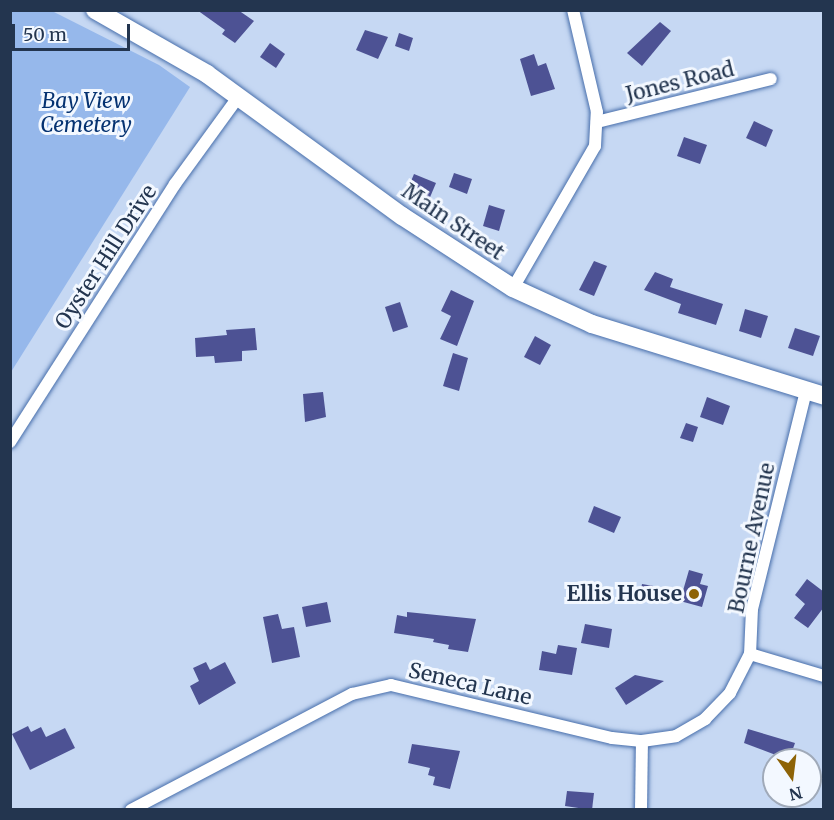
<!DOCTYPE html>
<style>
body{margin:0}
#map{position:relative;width:834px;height:820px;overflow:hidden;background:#c6d8f3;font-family:Merriweather,serif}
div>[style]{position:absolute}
.green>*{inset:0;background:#96b8eb}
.building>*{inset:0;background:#4d5294}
.roads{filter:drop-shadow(0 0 2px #476eab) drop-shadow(0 0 2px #476eab)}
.minor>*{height:12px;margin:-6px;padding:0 6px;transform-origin:6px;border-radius:6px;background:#fff}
.secondary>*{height:18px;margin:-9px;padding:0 9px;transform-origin:9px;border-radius:9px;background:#fff}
.dots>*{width:16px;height:16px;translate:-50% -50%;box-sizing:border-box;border:3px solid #f3f8ff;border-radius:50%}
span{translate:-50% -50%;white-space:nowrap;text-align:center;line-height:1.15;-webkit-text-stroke:6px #f3f8ff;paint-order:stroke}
.street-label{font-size:21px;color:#23354f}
.park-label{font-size:21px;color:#053271;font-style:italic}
.poi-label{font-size:21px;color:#23354f;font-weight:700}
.right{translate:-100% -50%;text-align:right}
.frame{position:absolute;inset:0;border:12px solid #23354f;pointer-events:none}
.north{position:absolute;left:762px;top:748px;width:60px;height:60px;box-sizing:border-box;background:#f3f8ff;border:2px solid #a0aab9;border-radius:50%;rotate:166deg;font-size:16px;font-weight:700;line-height:24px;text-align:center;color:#23354f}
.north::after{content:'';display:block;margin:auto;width:21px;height:27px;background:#8d6307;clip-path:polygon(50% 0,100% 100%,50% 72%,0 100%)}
.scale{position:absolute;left:12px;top:24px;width:118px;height:27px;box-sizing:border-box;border:3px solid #23354f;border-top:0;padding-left:8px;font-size:18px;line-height:21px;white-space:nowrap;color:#23354f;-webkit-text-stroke:4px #f3f8ff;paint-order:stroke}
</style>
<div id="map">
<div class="green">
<i style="clip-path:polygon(11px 10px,52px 11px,159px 65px,190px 87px,11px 372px)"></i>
</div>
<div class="building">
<i style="clip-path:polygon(197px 10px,238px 10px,254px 21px,235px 43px,222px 34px,225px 30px)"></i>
<i style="clip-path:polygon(660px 22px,671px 31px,642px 66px,627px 53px)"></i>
<i style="clip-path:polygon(365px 30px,388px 37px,378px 59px,356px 50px)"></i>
<i style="clip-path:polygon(399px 33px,413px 38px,409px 51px,395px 46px)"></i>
<i style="clip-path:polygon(270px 43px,285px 54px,276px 68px,260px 57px)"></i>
<i style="clip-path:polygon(534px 54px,538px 66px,546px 63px,555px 89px,531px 96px,520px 59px)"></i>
<i style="clip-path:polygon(754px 121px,773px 130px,766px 147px,746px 138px)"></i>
<i style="clip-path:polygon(684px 137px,707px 145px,700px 164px,677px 156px)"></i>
<i style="clip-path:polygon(454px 173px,472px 179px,467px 194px,449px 187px)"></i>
<i style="clip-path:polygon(414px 174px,436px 183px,428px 202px,406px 193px)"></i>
<i style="clip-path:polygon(489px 205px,505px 210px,499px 231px,483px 226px)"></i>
<i style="clip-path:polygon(594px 261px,607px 266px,594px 296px,579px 290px)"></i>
<i style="clip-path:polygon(655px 272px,673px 279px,670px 287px,723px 304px,716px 325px,678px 313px,681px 304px,644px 290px)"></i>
<i style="clip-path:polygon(451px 290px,474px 301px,457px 346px,440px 339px,451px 316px,441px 311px)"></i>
<i style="clip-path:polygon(400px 302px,408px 327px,393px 332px,385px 307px)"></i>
<i style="clip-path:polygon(745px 309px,768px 316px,761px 338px,739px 331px)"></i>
<i style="clip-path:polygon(255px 328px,257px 350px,242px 351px,242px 361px,215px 363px,214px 356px,196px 357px,195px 338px,227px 335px,226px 330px)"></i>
<i style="clip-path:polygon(795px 328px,820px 336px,813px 356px,788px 348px)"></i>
<i style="clip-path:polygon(535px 336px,551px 345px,540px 365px,524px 357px)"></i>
<i style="clip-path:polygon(453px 353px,468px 358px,459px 391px,443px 386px)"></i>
<i style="clip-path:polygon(323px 392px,326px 417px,305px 422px,303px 394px)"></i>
<i style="clip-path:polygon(707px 397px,730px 406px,723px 425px,700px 417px)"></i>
<i style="clip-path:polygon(686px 423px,698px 427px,693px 442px,680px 438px)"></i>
<i style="clip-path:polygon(594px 506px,621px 517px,614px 533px,588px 522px)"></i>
<i style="clip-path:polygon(689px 570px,703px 574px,700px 584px,708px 586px,702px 607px,680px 601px)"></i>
<i style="clip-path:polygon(807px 579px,824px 592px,824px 607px,808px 628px,794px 618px,805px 604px,795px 595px)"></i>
<i style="clip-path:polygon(642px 584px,659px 587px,656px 603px,639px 600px)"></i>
<i style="clip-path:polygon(327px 602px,331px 622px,306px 627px,302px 607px)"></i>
<i style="clip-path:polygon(407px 612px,476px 619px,468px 652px,448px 649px,449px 645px,433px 642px,434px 639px,394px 633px,397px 615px,407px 617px)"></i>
<i style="clip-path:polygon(278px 614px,282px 629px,294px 627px,300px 657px,272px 663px,263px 617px)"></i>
<i style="clip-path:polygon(585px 624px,612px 629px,609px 648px,581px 643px)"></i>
<i style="clip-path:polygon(558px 645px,577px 648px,572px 675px,539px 670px,542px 651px,556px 654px)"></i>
<i style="clip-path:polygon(206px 662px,210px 670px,225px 662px,236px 683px,199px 705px,190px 686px,199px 681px,193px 668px)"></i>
<i style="clip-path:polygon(635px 675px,664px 681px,626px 705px,615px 688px)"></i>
<i style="clip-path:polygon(28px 726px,31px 732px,41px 727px,46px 737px,65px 728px,75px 748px,30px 770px,12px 734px)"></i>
<i style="clip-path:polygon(748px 729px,795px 743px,789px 760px,744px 743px)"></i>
<i style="clip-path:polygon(412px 744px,460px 751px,450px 789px,433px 785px,435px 777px,428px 775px,430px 768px,408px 763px)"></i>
<i style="clip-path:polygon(567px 791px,594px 793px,592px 810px,565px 806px)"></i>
</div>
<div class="roads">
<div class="minor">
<i style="left:597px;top:122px;width:179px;rotate:-13.9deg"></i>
<i style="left:513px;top:288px;width:164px;rotate:-60deg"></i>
<i style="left:595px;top:146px;width:34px;rotate:-87deg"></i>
<i style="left:597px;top:112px;width:105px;rotate:-103.2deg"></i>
<i style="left:806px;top:391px;width:225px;rotate:103.9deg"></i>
<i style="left:752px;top:609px;width:45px;rotate:92.5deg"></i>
<i style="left:750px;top:654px;width:77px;rotate:16.6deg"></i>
<i style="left:10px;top:442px;width:306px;rotate:-57.4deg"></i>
<i style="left:175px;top:184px;width:109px;rotate:-54deg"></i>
<i style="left:131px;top:810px;width:250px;rotate:-27.7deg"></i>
<i style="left:352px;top:694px;width:40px;rotate:-13deg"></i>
<i style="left:391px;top:685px;width:227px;rotate:13.5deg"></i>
<i style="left:612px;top:738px;width:30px;rotate:6deg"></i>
<i style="left:642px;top:741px;width:34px;rotate:-8deg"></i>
<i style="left:676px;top:736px;width:34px;rotate:-30deg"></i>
<i style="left:705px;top:719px;width:36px;rotate:-46deg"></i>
<i style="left:730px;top:693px;width:44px;rotate:-62.9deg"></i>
<i style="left:641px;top:810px;width:69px;rotate:-89.2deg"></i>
</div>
<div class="secondary">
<i style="left:95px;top:10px;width:129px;rotate:29.7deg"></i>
<i style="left:207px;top:74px;width:241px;rotate:36.1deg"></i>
<i style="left:402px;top:216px;width:132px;rotate:33deg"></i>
<i style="left:513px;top:288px;width:87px;rotate:24.5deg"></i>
<i style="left:592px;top:324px;width:243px;rotate:17.2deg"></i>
</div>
</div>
<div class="dots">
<i style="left:694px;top:594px;background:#8d6307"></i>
</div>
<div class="street-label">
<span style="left:680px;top:82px;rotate:-14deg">Jones Road</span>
<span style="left:453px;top:222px;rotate:34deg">Main Street</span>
<span style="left:106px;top:257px;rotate:-57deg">Oyster Hill Drive</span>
<span style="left:752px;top:538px;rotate:-78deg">Bourne Avenue</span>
<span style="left:470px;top:684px;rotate:13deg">Seneca Lane</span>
</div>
<div class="park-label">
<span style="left:86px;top:113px">Bay View<br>Cemetery</span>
</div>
<div class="poi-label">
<span class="right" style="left:682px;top:594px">Ellis House</span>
</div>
<div class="frame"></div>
<div class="north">N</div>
<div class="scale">50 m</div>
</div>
